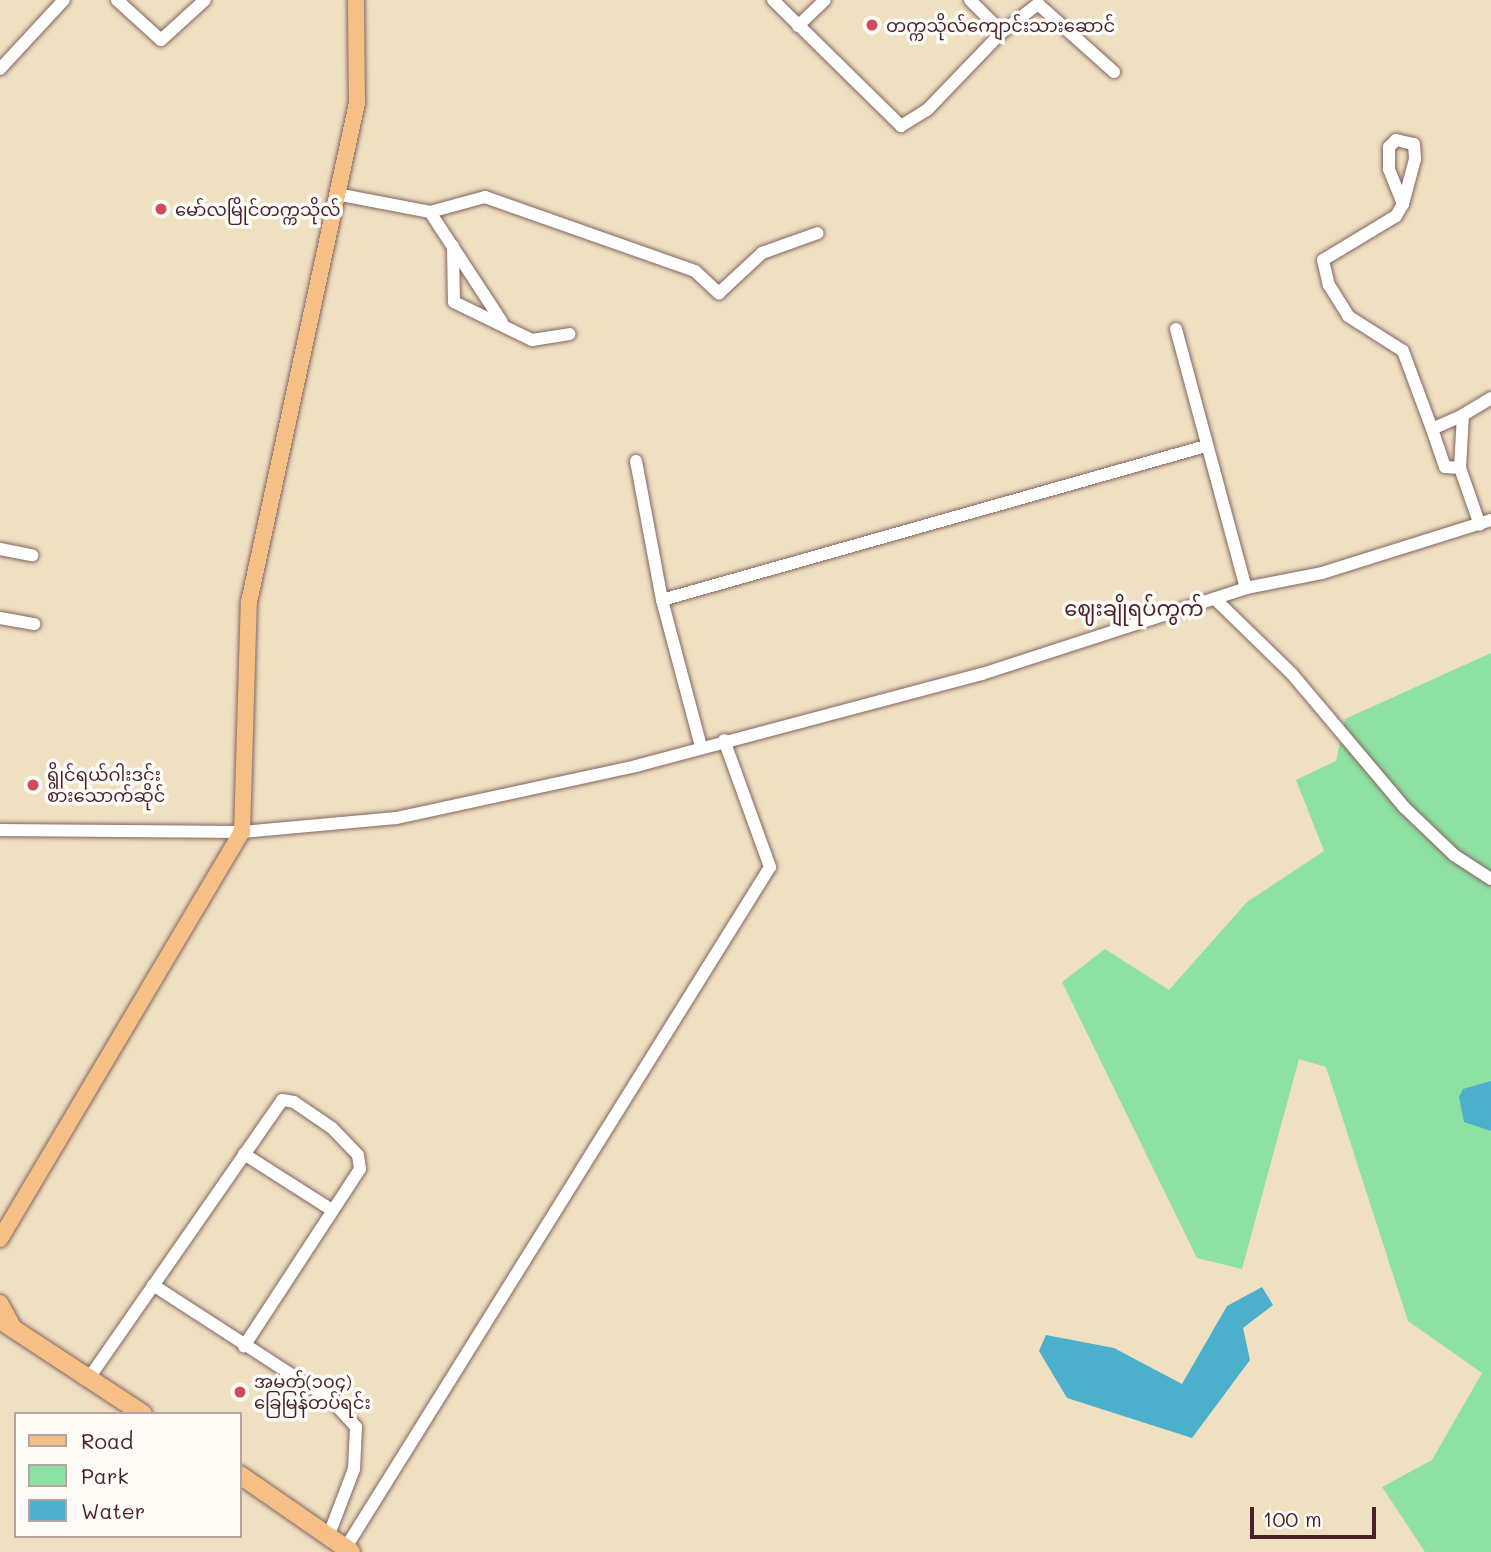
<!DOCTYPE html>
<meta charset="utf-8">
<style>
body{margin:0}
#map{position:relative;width:1491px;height:1552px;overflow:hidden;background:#efe0c1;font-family:Mali,"Noto Sans Myanmar",sans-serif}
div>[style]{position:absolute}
.green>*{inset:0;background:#8de1a2}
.water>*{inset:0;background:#4cafcb}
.roads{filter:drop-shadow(0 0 2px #846360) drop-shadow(0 0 2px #846360)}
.minor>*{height:12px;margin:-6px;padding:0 6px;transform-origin:6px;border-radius:6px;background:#fff}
.major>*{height:16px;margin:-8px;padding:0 8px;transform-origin:8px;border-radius:8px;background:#f5bf86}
.highway>*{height:18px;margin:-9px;padding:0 9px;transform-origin:9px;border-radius:9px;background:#f5bf86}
.dots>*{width:19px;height:19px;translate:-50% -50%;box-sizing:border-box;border:4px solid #fdfcf7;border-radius:50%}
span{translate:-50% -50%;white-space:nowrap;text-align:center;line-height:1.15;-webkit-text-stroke:7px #fdfcf7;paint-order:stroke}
.poi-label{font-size:18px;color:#4a1f2b}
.left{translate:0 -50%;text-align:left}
.quarter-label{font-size:21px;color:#4a1f2b}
.legend{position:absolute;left:14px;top:1412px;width:228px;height:126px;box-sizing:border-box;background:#fdfcf7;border:2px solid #b5a4a5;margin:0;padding:9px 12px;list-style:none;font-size:21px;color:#4a1f2b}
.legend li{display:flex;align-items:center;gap:14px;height:35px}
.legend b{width:35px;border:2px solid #b5a4a5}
.scale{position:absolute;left:1250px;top:1507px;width:126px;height:32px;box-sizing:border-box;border:4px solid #4a1f2b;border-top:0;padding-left:9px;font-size:21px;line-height:24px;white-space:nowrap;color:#4a1f2b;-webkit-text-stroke:5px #fdfcf7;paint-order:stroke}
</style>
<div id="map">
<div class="green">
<i style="clip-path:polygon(1491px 653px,1491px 1552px,1425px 1552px,1382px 1487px,1432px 1460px,1482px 1373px,1408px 1321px,1326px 1067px,1299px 1059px,1242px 1269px,1197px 1258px,1062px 982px,1105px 949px,1169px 990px,1247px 902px,1324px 851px,1296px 780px,1336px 761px,1345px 719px)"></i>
</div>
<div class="water">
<i style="clip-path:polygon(1491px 1081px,1491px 1131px,1464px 1122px,1459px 1097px,1463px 1089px)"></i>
<i style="clip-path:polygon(1262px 1287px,1273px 1305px,1243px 1328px,1250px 1360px,1192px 1438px,1067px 1398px,1039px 1351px,1046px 1335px,1114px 1348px,1182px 1384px,1227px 1306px)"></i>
</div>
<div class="roads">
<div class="minor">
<i style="left:117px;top:0;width:59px;rotate:42.3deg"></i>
<i style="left:161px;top:40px;width:59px;rotate:-42.3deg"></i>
<i style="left:773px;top:0;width:180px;rotate:44.5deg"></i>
<i style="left:901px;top:126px;width:31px;rotate:-32deg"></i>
<i style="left:927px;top:110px;width:108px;rotate:-46.1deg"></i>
<i style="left:1002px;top:32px;width:46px;rotate:-37.9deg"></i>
<i style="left:1038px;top:4px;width:102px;rotate:41.8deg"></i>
<i style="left:970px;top:0;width:45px;rotate:45deg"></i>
<i style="left:798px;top:26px;width:37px;rotate:-44deg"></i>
<i style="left:0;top:69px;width:94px;rotate:-47.2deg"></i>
<i style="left:336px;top:194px;width:96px;rotate:10.8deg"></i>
<i style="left:430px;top:212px;width:57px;rotate:-15.3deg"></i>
<i style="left:485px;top:197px;width:223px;rotate:19.4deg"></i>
<i style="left:695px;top:271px;width:33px;rotate:43deg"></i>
<i style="left:719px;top:293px;width:59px;rotate:-42.9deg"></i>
<i style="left:762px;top:253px;width:59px;rotate:-19.7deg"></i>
<i style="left:1403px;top:204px;width:38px;rotate:-112deg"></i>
<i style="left:1389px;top:169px;width:22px;rotate:-90deg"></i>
<i style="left:1389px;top:147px;width:10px;rotate:-45deg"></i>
<i style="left:1396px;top:140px;width:18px;rotate:13deg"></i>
<i style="left:1414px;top:144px;width:15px;rotate:86deg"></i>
<i style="left:1415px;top:159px;width:47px;rotate:104.9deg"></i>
<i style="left:1403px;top:204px;width:14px;rotate:120deg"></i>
<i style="left:1396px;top:216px;width:85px;rotate:148.9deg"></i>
<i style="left:1323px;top:260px;width:26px;rotate:77deg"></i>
<i style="left:1329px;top:285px;width:36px;rotate:58deg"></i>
<i style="left:1348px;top:316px;width:65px;rotate:32.5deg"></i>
<i style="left:1403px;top:351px;width:83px;rotate:69.6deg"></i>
<i style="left:430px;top:212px;width:131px;rotate:56.8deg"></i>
<i style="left:453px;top:246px;width:56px;rotate:89deg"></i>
<i style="left:454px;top:302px;width:87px;rotate:26deg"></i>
<i style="left:532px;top:340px;width:38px;rotate:-9deg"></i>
<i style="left:1176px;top:329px;width:268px;rotate:74.9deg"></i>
<i style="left:1463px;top:415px;width:33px;rotate:-31deg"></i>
<i style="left:636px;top:461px;width:141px;rotate:79.4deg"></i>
<i style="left:662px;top:600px;width:152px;rotate:75.1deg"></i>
<i style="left:1460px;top:468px;width:15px;rotate:-176deg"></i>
<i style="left:1445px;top:467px;width:40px;rotate:-108.9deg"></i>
<i style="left:1432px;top:429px;width:34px;rotate:-24deg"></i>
<i style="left:1463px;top:415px;width:53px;rotate:93.2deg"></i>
<i style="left:1460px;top:468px;width:60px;rotate:70.7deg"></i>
<i style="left:0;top:549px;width:33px;rotate:11deg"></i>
<i style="left:662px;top:600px;width:565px;rotate:-15.81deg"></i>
<i style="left:1216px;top:600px;width:106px;rotate:44.2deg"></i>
<i style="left:1292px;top:674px;width:174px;rotate:49.9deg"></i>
<i style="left:1404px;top:807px;width:69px;rotate:43.8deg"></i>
<i style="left:1454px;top:855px;width:44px;rotate:33deg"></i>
<i style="left:0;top:618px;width:35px;rotate:10deg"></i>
<i style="left:0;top:830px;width:242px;rotate:0.5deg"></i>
<i style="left:242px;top:832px;width:155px;rotate:-5.2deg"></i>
<i style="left:396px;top:818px;width:246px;rotate:-12.2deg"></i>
<i style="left:636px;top:766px;width:358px;rotate:-14.9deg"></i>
<i style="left:982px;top:674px;width:278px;rotate:-18deg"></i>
<i style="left:1246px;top:588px;width:77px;rotate:-11.2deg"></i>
<i style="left:1322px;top:573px;width:177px;rotate:-17.4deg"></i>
<i style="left:244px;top:1154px;width:104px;rotate:32.5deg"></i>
<i style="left:153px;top:1285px;width:213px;rotate:32.9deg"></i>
<i style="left:332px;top:1401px;width:35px;rotate:47deg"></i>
<i style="left:356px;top:1427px;width:42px;rotate:92.7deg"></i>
<i style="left:354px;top:1469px;width:73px;rotate:110.9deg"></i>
<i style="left:89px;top:1378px;width:338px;rotate:-55.2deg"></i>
<i style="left:282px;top:1100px;width:12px;rotate:9deg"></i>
<i style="left:294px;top:1102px;width:46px;rotate:34.4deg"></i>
<i style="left:332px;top:1128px;width:37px;rotate:46deg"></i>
<i style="left:358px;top:1155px;width:14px;rotate:82deg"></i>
<i style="left:360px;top:1169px;width:212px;rotate:123.2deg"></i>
<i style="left:343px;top:1552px;width:807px;rotate:-58.06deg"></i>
<i style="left:770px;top:867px;width:135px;rotate:-109.9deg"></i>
</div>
<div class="major">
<i style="left:0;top:1239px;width:474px;rotate:-59.3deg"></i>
<i style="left:242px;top:832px;width:230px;rotate:-88.3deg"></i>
<i style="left:249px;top:602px;width:511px;rotate:-77.79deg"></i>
<i style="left:357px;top:103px;width:103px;rotate:-90.6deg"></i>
<i style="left:0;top:1303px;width:31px;rotate:61deg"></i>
</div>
<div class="highway">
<i style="left:0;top:1320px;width:171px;rotate:33.3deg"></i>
<i style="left:240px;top:1475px;width:135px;rotate:34.7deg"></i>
</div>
</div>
<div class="dots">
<i style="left:872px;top:25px;background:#d1495b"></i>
<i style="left:161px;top:209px;background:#d1495b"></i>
<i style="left:33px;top:785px;background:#d1495b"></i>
<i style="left:240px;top:1392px;background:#d1495b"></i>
</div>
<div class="poi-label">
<span class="left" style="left:886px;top:25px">တက္ကသိုလ်ကျောင်းသားဆောင်</span>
<span class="left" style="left:175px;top:209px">မော်လမြိုင်တက္ကသိုလ်</span>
<span class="left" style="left:47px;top:785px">ရွိုင်ရယ်ဂါးဒင်း<br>စားသောက်ဆိုင်</span>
<span class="left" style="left:254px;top:1392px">အမှတ်(၁၀၄)<br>ခြေမြန်တပ်ရင်း</span>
</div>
<div class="quarter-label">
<span style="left:1134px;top:608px">ဈေးချိုရပ်ကွက်</span>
</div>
<ul class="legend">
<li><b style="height:9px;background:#f5bf86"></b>Road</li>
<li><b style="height:19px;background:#8de1a2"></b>Park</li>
<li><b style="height:19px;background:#4cafcb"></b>Water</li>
</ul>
<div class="scale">100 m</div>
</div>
